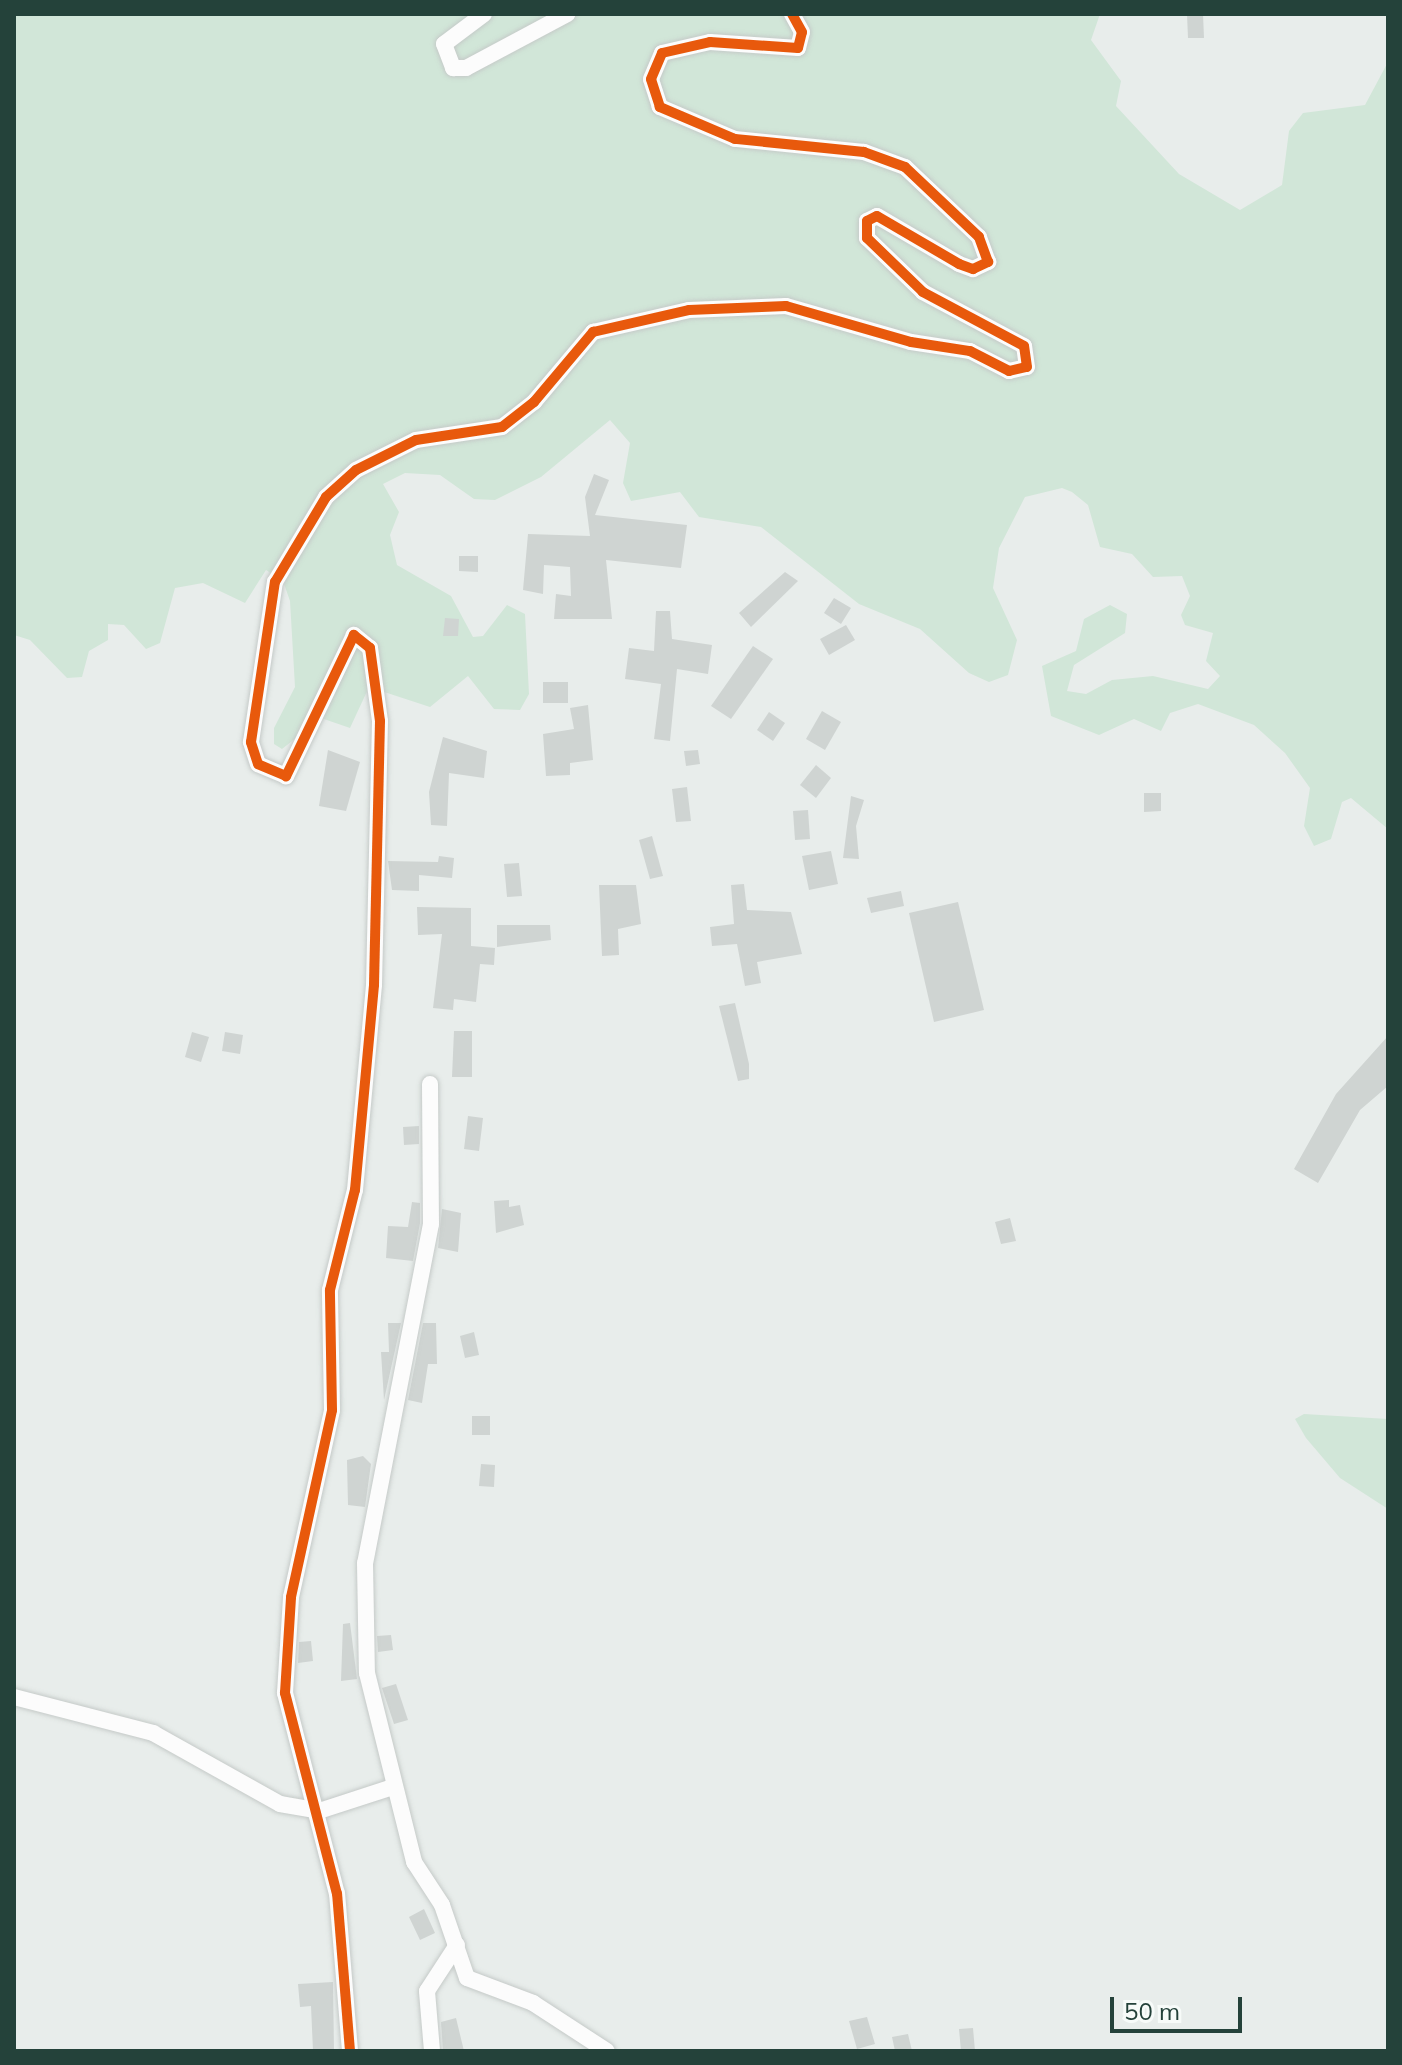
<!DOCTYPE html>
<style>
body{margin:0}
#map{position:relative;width:1402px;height:2065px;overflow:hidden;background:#e8edeb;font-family:Mulish,sans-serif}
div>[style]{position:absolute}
.green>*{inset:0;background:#d1e6d8}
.building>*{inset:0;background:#cfd4d2}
.roads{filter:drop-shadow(0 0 2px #c5cac8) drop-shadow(0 0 2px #c5cac8)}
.street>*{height:16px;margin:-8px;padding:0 8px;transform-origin:8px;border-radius:8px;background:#fcfcfc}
.cycleway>*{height:10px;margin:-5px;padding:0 5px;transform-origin:5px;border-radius:5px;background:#e8590c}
span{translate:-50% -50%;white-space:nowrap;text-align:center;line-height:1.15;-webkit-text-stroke:6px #f7fbf9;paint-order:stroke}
.frame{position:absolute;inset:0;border:16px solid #24423a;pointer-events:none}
.scale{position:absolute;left:1110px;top:1997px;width:132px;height:36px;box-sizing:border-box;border:4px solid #24423a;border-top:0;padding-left:10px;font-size:24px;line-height:28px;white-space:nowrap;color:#24423a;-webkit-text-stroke:6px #f7fbf9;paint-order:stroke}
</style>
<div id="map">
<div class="green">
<i style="clip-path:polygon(14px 14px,1100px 14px,1091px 40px,1121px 81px,1116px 106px,1179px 174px,1240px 210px,1282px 185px,1289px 131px,1303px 113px,1365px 105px,1388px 62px,1388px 829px,1351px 798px,1342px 802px,1331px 839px,1314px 846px,1304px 826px,1310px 788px,1285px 753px,1254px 725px,1198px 704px,1170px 713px,1161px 731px,1134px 719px,1099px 735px,1051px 716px,1042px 666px,1076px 651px,1084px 619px,1110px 605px,1127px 614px,1125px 633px,1074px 665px,1067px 691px,1086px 694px,1112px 680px,1153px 676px,1208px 689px,1220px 676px,1206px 661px,1213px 633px,1185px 625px,1181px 615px,1190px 596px,1182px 576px,1153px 577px,1132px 554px,1100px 547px,1088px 505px,1072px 492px,1062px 488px,1025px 497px,999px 548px,993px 588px,1017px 640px,1008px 675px,989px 682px,969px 673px,920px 629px,859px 604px,761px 527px,699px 517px,680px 492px,631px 501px,623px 483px,630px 443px,610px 420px,541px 477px,495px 500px,474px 499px,440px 475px,405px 473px,383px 484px,399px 512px,390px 535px,397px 565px,451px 596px,473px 637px,483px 636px,507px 605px,525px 614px,529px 694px,520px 710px,494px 709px,468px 676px,430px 707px,369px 687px,350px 728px,321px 718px,282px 749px,274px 744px,274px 728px,295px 687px,290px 601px,283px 581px,266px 570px,245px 603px,203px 583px,175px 588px,160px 643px,146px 649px,124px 625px,108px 624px,108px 640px,89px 651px,82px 677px,67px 678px,30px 640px,14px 635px)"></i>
<i style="clip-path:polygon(1304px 1414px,1388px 1419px,1388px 1509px,1340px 1478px,1306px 1438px,1295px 1419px)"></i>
</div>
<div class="building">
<i style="clip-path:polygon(1187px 14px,1203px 14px,1204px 38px,1188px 38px)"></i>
<i style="clip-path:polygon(594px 474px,609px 480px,595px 515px,687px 525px,681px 568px,606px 560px,612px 619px,554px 619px,556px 594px,571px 596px,570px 567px,544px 565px,543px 594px,523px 590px,528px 534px,590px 536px,585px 497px)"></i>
<i style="clip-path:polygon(459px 556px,478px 556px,478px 572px,459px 571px)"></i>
<i style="clip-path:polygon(785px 572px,798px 581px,751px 627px,739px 613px)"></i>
<i style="clip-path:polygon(834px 598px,851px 608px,841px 624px,824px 613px)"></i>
<i style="clip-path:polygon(656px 611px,670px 611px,672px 639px,712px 645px,708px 674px,677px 669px,670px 741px,654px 739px,661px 684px,625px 679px,629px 648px,654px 651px)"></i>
<i style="clip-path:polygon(445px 618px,459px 619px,458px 636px,443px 636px)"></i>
<i style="clip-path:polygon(846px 625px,855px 640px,829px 655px,820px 639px)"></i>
<i style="clip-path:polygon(753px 646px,773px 659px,731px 719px,711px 706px)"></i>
<i style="clip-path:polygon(543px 682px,568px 682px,568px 703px,543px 703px)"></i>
<i style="clip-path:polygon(588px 705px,593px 760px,570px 763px,570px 775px,546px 776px,543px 734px,574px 729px,570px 708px)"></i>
<i style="clip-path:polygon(822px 711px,841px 722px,825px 750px,806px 739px)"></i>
<i style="clip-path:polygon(769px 712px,785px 723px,773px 741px,757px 730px)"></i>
<i style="clip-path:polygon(443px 737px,487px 751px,484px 778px,449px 773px,447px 826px,431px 825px,429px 792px)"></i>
<i style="clip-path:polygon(328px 750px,360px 762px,346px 811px,319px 806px)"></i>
<i style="clip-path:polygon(698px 750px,700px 764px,686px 766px,684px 751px)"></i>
<i style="clip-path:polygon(816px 765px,831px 778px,816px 798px,800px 785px)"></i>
<i style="clip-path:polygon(687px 787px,691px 821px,676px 822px,672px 789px)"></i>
<i style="clip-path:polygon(1144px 793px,1161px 793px,1161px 811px,1144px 812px)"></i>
<i style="clip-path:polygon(851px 796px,864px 800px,856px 826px,859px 859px,843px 858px)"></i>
<i style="clip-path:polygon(808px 810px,810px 839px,795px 840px,793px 811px)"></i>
<i style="clip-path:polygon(652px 836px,663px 876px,650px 879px,639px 840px)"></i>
<i style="clip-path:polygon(831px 851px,838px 884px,809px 890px,802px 856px)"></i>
<i style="clip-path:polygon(439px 856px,454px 858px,452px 878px,419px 875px,419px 891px,392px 890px,388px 861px,438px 862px)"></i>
<i style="clip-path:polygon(519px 863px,522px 896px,507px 897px,504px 864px)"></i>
<i style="clip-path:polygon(744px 884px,747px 910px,791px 912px,802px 954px,757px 962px,761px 983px,745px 986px,737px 944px,712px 946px,710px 927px,734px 924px,731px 885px)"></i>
<i style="clip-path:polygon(599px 885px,636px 885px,641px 924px,618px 929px,619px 955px,602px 956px)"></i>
<i style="clip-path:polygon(901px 891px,904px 906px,871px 913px,867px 898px)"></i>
<i style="clip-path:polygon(958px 902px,984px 1010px,934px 1022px,909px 913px)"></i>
<i style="clip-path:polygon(417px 907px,471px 908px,471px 946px,495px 948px,494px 965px,480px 964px,476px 1002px,454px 999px,453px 1010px,433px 1008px,442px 934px,418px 935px)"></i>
<i style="clip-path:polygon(497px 925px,550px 925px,551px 940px,497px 947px)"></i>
<i style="clip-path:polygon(735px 1003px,749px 1064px,749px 1079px,738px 1081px,719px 1006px)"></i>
<i style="clip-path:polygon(454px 1031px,472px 1031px,472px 1077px,452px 1077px)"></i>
<i style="clip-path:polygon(192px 1032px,209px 1037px,201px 1062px,185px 1057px)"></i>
<i style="clip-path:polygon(225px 1032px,243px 1035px,240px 1054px,222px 1051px)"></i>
<i style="clip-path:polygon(1388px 1036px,1388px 1086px,1360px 1110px,1318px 1183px,1294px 1169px,1336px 1094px)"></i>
<i style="clip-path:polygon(468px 1116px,483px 1118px,479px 1151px,464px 1149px)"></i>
<i style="clip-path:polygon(419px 1126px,419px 1144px,404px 1145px,403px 1127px)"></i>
<i style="clip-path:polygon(509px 1200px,509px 1207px,520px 1205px,524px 1225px,496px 1233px,494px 1201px)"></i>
<i style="clip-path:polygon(412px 1202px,420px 1203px,420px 1223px,413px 1261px,386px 1258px,388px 1226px,408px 1227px)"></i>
<i style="clip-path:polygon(442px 1209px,461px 1213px,458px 1252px,438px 1248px)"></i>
<i style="clip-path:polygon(1010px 1218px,1016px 1241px,1001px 1244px,995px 1222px)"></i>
<i style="clip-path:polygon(388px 1323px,401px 1323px,384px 1400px,381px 1352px,389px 1352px)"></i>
<i style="clip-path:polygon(423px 1323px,436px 1323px,437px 1364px,428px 1364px,422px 1403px,408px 1400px)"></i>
<i style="clip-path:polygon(474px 1332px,479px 1355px,465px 1358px,460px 1336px)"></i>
<i style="clip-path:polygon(472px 1416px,490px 1416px,490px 1435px,472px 1435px)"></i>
<i style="clip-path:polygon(363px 1456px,371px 1464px,365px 1507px,348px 1505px,347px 1460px)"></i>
<i style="clip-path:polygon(481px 1464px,495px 1465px,494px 1487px,479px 1486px)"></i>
<i style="clip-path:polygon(350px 1623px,357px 1679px,341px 1681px,343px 1624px)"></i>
<i style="clip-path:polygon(391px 1635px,393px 1650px,378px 1652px,377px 1636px)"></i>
<i style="clip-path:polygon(311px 1641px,313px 1661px,298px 1663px,299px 1642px)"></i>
<i style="clip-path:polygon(396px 1684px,408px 1720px,394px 1724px,382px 1688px)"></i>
<i style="clip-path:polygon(424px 1909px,435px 1933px,420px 1940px,409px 1917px)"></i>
<i style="clip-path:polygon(333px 1982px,334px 2051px,313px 2051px,311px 2006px,300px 2007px,298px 1984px)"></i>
<i style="clip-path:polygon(867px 2017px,875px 2044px,857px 2049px,849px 2021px)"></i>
<i style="clip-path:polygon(456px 2018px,464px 2051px,443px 2051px,441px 2022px)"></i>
<i style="clip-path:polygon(973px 2028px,975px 2051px,961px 2051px,959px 2029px)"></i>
<i style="clip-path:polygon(908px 2034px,912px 2051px,895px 2051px,892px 2037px)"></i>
</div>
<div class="roads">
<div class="street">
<i style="left:484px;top:14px;width:50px;rotate:143.1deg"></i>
<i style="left:444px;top:44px;width:26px;rotate:69deg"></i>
<i style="left:453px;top:68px;width:13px"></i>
<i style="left:466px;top:68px;width:115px;rotate:-28.1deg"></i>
<i style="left:430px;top:1084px;width:140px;rotate:89.6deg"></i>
<i style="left:431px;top:1224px;width:345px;rotate:101deg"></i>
<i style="left:365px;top:1563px;width:110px;rotate:89deg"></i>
<i style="left:367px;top:1673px;width:195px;rotate:76deg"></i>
<i style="left:414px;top:1862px;width:51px;rotate:56.9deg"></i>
<i style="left:442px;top:1905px;width:77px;rotate:71.1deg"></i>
<i style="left:467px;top:1978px;width:71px;rotate:20.7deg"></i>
<i style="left:533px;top:2003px;width:88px;rotate:33deg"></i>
<i style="left:14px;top:1697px;width:144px;rotate:14.5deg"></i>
<i style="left:153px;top:1733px;width:145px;rotate:29.2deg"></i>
<i style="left:280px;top:1804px;width:40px;rotate:10deg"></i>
<i style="left:319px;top:1811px;width:78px;rotate:-18deg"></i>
<i style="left:350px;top:2051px;width:158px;rotate:-94.7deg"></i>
<i style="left:337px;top:1894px;width:208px;rotate:-104.5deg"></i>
<i style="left:285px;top:1693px;width:96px;rotate:-86.4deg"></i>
<i style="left:291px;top:1597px;width:191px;rotate:-77.6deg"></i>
<i style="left:332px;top:1410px;width:120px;rotate:-91deg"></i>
<i style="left:330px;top:1290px;width:103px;rotate:-76deg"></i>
<i style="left:355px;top:1190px;width:206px;rotate:-84.7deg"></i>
<i style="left:374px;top:985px;width:264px;rotate:-88.7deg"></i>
<i style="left:380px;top:721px;width:74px;rotate:-97.8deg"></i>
<i style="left:370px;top:648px;width:21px;rotate:-141deg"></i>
<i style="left:354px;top:635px;width:157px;rotate:115.7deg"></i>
<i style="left:286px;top:776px;width:30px;rotate:-157deg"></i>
<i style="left:258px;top:764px;width:23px;rotate:-108deg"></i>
<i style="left:251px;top:742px;width:162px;rotate:-81.5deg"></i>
<i style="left:275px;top:582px;width:99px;rotate:-59deg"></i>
<i style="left:326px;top:497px;width:40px;rotate:-42deg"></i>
<i style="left:356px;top:470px;width:67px;rotate:-26.6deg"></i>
<i style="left:416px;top:440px;width:87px;rotate:-8.6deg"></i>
<i style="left:502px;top:427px;width:41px;rotate:-38deg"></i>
<i style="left:534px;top:402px;width:92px;rotate:-49.9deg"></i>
<i style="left:593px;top:332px;width:98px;rotate:-12.9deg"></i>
<i style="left:689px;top:310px;width:97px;rotate:-2.4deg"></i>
<i style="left:786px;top:306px;width:130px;rotate:16.1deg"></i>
<i style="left:911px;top:342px;width:60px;rotate:8.7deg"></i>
<i style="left:970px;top:351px;width:44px;rotate:27.1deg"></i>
<i style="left:1009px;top:371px;width:18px;rotate:-13deg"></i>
<i style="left:1027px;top:367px;width:21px;rotate:-98deg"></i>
<i style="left:1024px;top:346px;width:115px;rotate:-151.9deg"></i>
<i style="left:923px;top:292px;width:78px;rotate:-136deg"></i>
<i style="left:867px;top:238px;width:17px;rotate:-90deg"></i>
<i style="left:867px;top:221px;width:11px;rotate:-27deg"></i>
<i style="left:877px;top:216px;width:95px;rotate:30.3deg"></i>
<i style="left:959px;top:264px;width:15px;rotate:20deg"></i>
<i style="left:973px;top:269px;width:17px;rotate:-25deg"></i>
<i style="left:988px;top:262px;width:27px;rotate:-110deg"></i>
<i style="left:979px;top:237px;width:102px;rotate:-136.6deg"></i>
<i style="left:905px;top:167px;width:44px;rotate:-159.9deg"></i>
<i style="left:864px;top:152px;width:130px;rotate:-174.2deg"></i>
<i style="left:735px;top:139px;width:82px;rotate:-156.9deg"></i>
<i style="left:660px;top:107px;width:29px;rotate:-108deg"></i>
<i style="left:651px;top:79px;width:28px;rotate:-67deg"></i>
<i style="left:662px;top:53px;width:49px;rotate:-12.9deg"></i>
<i style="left:710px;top:42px;width:88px;rotate:3.9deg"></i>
<i style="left:798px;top:48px;width:16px;rotate:-76deg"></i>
<i style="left:802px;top:32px;width:21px;rotate:-119deg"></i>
<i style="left:432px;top:2051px;width:60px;rotate:-94.8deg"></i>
<i style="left:427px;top:1991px;width:55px;rotate:-56.9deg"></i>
</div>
</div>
<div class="cycleway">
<i style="left:350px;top:2051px;width:158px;rotate:-94.7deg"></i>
<i style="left:337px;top:1894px;width:208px;rotate:-104.5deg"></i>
<i style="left:285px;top:1693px;width:96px;rotate:-86.4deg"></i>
<i style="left:291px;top:1597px;width:191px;rotate:-77.6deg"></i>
<i style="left:332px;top:1410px;width:120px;rotate:-91deg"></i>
<i style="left:330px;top:1290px;width:103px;rotate:-76deg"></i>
<i style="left:355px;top:1190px;width:206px;rotate:-84.7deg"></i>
<i style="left:374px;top:985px;width:264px;rotate:-88.7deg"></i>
<i style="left:380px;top:721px;width:74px;rotate:-97.8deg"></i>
<i style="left:370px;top:648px;width:21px;rotate:-141deg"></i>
<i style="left:354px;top:635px;width:157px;rotate:115.7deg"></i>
<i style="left:286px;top:776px;width:30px;rotate:-157deg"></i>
<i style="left:258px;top:764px;width:23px;rotate:-108deg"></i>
<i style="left:251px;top:742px;width:162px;rotate:-81.5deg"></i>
<i style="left:275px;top:582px;width:99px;rotate:-59deg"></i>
<i style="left:326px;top:497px;width:40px;rotate:-42deg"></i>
<i style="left:356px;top:470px;width:67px;rotate:-26.6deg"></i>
<i style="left:416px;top:440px;width:87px;rotate:-8.6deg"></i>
<i style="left:502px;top:427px;width:41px;rotate:-38deg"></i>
<i style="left:534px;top:402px;width:92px;rotate:-49.9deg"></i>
<i style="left:593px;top:332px;width:98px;rotate:-12.9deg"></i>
<i style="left:689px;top:310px;width:97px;rotate:-2.4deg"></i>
<i style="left:786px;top:306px;width:130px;rotate:16.1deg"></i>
<i style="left:911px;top:342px;width:60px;rotate:8.7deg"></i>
<i style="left:970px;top:351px;width:44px;rotate:27.1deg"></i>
<i style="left:1009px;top:371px;width:18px;rotate:-13deg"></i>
<i style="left:1027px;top:367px;width:21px;rotate:-98deg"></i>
<i style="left:1024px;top:346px;width:115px;rotate:-151.9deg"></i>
<i style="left:923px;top:292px;width:78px;rotate:-136deg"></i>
<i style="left:867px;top:238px;width:17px;rotate:-90deg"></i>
<i style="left:867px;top:221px;width:11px;rotate:-27deg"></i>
<i style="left:877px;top:216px;width:95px;rotate:30.3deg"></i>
<i style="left:959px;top:264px;width:15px;rotate:20deg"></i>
<i style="left:973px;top:269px;width:17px;rotate:-25deg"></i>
<i style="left:988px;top:262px;width:27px;rotate:-110deg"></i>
<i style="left:979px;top:237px;width:102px;rotate:-136.6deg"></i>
<i style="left:905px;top:167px;width:44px;rotate:-159.9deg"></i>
<i style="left:864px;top:152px;width:130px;rotate:-174.2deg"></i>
<i style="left:735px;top:139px;width:82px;rotate:-156.9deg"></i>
<i style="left:660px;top:107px;width:29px;rotate:-108deg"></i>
<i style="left:651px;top:79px;width:28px;rotate:-67deg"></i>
<i style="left:662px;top:53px;width:49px;rotate:-12.9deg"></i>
<i style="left:710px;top:42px;width:88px;rotate:3.9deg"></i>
<i style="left:798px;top:48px;width:16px;rotate:-76deg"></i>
<i style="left:802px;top:32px;width:21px;rotate:-119deg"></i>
</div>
<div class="frame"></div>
<div class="scale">50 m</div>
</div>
